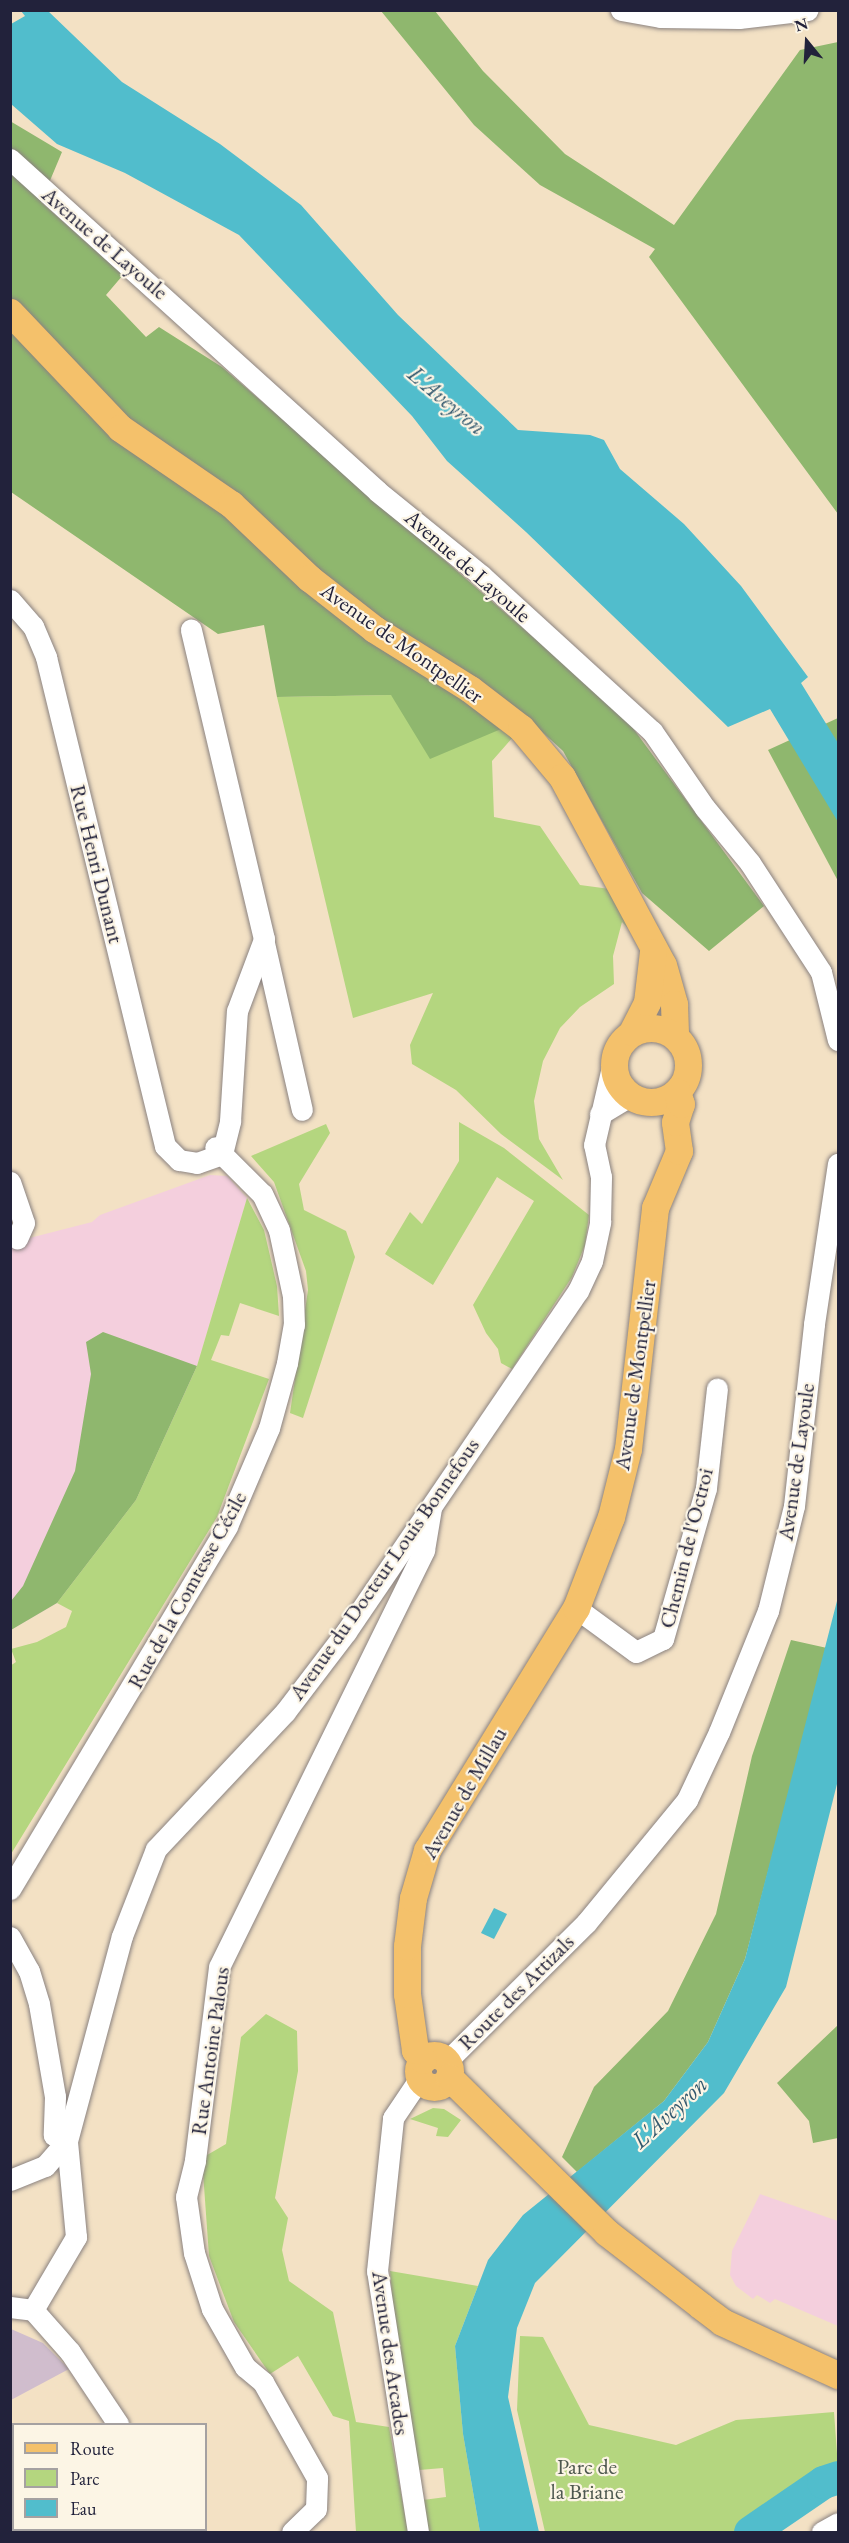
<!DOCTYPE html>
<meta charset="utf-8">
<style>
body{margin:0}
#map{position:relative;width:849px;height:2543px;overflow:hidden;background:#f3e1c4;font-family:"EB Garamond",serif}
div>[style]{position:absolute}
.built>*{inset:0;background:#f4cfdd}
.industrial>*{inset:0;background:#d0bdcd}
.green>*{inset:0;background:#b4d67f}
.forest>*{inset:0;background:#8fb76e}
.water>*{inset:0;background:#51bdcc}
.river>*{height:33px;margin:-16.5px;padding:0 16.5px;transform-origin:16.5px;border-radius:16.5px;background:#51bdcc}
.roads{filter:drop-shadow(0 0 2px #8a8280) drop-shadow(0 0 2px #8a8280)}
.minor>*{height:21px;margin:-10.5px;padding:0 10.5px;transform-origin:10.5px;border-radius:10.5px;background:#fff}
.major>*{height:27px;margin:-13.5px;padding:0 13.5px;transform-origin:13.5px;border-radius:13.5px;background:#f4c16b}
.major>.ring{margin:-13.5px;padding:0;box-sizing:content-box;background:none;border:27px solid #f4c16b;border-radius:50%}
span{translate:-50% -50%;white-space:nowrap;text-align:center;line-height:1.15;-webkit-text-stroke:4.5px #fcf5e5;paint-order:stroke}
.street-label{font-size:22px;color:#22223b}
.park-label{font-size:22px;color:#4e584f}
.water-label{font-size:24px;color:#32586e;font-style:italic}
.frame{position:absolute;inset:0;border:12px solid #22223b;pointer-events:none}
.legend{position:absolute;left:12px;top:2423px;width:195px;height:108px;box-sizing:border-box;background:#fcf5e5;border:2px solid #a5a1a1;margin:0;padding:8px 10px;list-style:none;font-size:18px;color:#22223b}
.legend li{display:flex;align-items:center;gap:12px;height:30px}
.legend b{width:30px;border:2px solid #a5a1a1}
.north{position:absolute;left:777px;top:12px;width:60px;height:60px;-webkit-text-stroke:4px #fcf5e5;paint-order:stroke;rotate:342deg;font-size:16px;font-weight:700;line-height:24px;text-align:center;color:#22223b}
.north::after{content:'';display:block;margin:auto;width:21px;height:27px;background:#22223b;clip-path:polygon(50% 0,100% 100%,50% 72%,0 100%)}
</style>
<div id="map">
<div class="built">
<i style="clip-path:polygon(210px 1175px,227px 1176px,247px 1198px,197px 1366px,168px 1431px,57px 1603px,11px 1630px,10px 1243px,92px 1222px,100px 1215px)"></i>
<i style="clip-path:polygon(760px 2194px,838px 2221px,838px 2326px,775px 2299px,770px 2303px,757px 2295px,753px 2299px,736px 2286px,730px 2275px,732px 2251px)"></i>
</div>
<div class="industrial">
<i style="clip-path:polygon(11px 2329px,43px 2343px,69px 2369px,11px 2400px)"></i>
</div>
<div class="green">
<i style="clip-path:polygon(391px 695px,502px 729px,513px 737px,492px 761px,494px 817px,540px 826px,580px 885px,610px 889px,628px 928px,622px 922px,613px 956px,614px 984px,580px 1007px,560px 1028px,543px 1061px,534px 1101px,539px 1139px,563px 1180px,501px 1134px,456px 1090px,412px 1064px,410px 1045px,433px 993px,353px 1018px,277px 697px)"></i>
<i style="clip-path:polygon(459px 1122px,504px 1148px,589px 1215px,585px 1245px,572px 1277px,512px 1369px,501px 1363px,498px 1349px,486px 1333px,473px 1305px,534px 1201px,497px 1177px,433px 1285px,385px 1254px,410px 1212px,422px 1224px,459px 1161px)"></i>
<i style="clip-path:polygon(326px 1124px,330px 1133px,299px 1184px,304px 1210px,346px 1231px,355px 1257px,303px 1418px,290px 1413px,308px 1290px,306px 1271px,274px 1182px,251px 1156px)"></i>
<i style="clip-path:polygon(247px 1198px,264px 1230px,277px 1286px,279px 1316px,240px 1303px,229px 1336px,221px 1335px,211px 1360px,269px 1379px,217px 1517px,11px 1854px,10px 1666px,16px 1662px,11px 1649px,37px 1642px,66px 1627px,72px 1611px,57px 1603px,136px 1500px,197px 1366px)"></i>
<i style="clip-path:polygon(266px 2014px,297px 2031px,298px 2071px,275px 2198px,288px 2218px,282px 2250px,289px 2281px,333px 2312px,356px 2422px,389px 2427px,408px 2532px,356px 2532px,349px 2421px,333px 2416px,298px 2356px,270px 2374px,234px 2322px,209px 2256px,202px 2158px,226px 2144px,241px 2037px)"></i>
<i style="clip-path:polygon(433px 2108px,444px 2109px,461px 2120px,448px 2137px,436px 2136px,438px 2128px,410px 2119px)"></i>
<i style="clip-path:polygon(390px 2271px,478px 2286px,455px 2346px,463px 2434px,480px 2532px,428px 2532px,423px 2500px,446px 2497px,443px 2468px,419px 2470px,394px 2320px)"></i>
<i style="clip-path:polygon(520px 2336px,543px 2337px,589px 2425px,676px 2445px,736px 2420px,834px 2412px,838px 2467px,742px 2532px,545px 2532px,517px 2410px)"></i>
<i style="clip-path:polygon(10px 2446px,14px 2530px,66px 2532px,11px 2532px)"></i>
</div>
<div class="forest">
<i style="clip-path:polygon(381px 11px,435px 11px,483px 71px,565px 154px,674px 225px,800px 50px,838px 42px,838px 514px,649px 257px,655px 249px,540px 185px,474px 125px)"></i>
<i style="clip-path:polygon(10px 121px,62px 152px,41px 202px,123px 275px,106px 295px,146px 337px,159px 327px,222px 367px,624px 716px,764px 906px,709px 951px,642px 893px,563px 751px,527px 718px,430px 759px,391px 695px,277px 697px,264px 625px,218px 634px,11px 492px)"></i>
<i style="clip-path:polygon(838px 718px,838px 881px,768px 750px)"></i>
<i style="clip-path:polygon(103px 1332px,197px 1366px,136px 1500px,57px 1603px,11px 1630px,11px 1601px,23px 1586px,75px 1471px,91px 1374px,86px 1342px)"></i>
<i style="clip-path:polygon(791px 1640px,827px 1648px,745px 1959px,708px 2042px,664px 2101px,577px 2172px,562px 2157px,594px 2087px,668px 2011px,716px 1914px,752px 1756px)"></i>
<i style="clip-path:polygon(838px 2025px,838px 2138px,813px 2143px,809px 2121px,777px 2083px)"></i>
</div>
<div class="water">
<i style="clip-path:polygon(21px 11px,48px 11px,122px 82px,220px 144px,301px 205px,398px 315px,518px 430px,590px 435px,604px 440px,620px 469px,684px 524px,741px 586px,808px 677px,801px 683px,838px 743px,838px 822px,770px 709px,728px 727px,526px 532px,447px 461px,412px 416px,239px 235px,125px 173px,57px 144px,11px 104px,11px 24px,25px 16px)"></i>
<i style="clip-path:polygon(838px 1597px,838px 1780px,786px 1987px,724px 2093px,535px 2283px,517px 2328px,508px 2397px,539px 2532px,480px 2532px,463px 2434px,455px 2346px,488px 2260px,523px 2215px,664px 2101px,708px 2042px,745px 1959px)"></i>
<i style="clip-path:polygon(494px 1908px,507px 1914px,494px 1939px,481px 1933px)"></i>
</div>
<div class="river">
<i style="left:750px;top:2532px;width:88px;rotate:-34.4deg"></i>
<i style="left:823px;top:2482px;width:16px;rotate:-18deg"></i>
</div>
<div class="roads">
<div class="minor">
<i style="left:621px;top:10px;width:40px;rotate:10deg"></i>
<i style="left:660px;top:17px;width:79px;rotate:0.7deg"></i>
<i style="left:739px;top:18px;width:69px;rotate:-6.6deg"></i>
<i style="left:10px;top:159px;width:495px;rotate:42.1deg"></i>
<i style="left:377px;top:491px;width:135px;rotate:39deg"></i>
<i style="left:482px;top:576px;width:230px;rotate:42.4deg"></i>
<i style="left:652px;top:731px;width:93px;rotate:55.5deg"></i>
<i style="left:705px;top:808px;width:71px;rotate:50.7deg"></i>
<i style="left:750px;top:863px;width:130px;rotate:56.9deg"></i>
<i style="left:821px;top:972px;width:70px;rotate:76deg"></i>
<i style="left:10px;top:600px;width:35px;rotate:49deg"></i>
<i style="left:33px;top:626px;width:34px;rotate:67deg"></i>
<i style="left:46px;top:657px;width:503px;rotate:76.32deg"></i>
<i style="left:165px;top:1146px;width:20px;rotate:45deg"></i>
<i style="left:179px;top:1160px;width:18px;rotate:9deg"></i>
<i style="left:197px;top:1163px;width:27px;rotate:-20deg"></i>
<i style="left:222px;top:1154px;width:34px;rotate:-76deg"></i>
<i style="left:230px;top:1121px;width:110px;rotate:-86.4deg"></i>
<i style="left:237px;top:1011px;width:77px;rotate:-69.4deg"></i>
<i style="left:264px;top:939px;width:318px;rotate:-103.3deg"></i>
<i style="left:264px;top:943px;width:171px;rotate:77.2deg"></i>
<i style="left:600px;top:1114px;width:35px;rotate:-31deg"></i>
<i style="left:10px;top:1182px;width:43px;rotate:71.1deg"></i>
<i style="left:24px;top:1223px;width:17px;rotate:114deg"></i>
<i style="left:576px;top:1608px;width:74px;rotate:36.3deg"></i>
<i style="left:636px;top:1652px;width:30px;rotate:-26deg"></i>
<i style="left:663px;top:1639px;width:157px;rotate:-74.1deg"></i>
<i style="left:706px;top:1488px;width:100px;rotate:-83.7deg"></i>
<i style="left:10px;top:1889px;width:423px;rotate:-59.1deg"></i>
<i style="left:227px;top:1526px;width:107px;rotate:-66.8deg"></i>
<i style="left:269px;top:1428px;width:67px;rotate:-74.5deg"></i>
<i style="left:287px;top:1363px;width:39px;rotate:-80deg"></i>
<i style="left:294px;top:1325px;width:29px;rotate:-92deg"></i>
<i style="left:293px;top:1296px;width:67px;rotate:-102deg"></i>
<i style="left:279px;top:1230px;width:40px;rotate:-115deg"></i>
<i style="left:262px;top:1194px;width:66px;rotate:-135deg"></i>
<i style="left:10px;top:1937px;width:39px;rotate:61deg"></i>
<i style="left:29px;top:1971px;width:34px;rotate:73deg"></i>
<i style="left:39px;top:2004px;width:94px;rotate:80.2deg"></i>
<i style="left:55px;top:2097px;width:38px;rotate:92deg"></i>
<i style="left:54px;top:2135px;width:14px;rotate:25deg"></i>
<i style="left:447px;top:2061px;width:196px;rotate:-44.8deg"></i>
<i style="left:586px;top:1923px;width:159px;rotate:-50.6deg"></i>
<i style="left:687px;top:1800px;width:75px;rotate:-64.8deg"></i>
<i style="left:719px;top:1732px;width:131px;rotate:-68deg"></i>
<i style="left:768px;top:1611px;width:108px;rotate:-76.1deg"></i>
<i style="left:794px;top:1506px;width:183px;rotate:-83.7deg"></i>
<i style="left:814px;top:1324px;width:162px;rotate:-81.5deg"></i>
<i style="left:10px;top:2180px;width:38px;rotate:-22deg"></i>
<i style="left:45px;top:2166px;width:33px;rotate:-49deg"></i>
<i style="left:67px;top:2141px;width:212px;rotate:-75deg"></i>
<i style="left:122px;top:1936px;width:93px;rotate:-68.7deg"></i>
<i style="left:156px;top:1849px;width:188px;rotate:-46.7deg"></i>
<i style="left:285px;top:1712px;width:101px;rotate:-52.7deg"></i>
<i style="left:346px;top:1632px;width:412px;rotate:-55.8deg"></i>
<i style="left:578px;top:1291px;width:33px;rotate:-65deg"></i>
<i style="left:592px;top:1261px;width:40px;rotate:-78deg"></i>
<i style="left:600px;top:1222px;width:45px;rotate:-88.7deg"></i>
<i style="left:601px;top:1177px;width:33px;rotate:-102deg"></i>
<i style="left:594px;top:1145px;width:84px;rotate:-77deg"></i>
<i style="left:10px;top:2307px;width:23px;rotate:7deg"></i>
<i style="left:33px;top:2310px;width:85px;rotate:-59.5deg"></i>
<i style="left:76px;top:2237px;width:96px;rotate:-95.4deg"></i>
<i style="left:33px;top:2310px;width:56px;rotate:48.6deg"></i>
<i style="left:70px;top:2352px;width:87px;rotate:56.3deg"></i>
<i style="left:188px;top:2530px;width:3px;rotate:45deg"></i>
<i style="left:292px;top:2532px;width:33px;rotate:-44deg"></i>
<i style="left:316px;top:2509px;width:31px;rotate:-88deg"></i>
<i style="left:317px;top:2478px;width:110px;rotate:-119.4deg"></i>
<i style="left:263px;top:2382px;width:23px;rotate:-140deg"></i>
<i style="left:245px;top:2367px;width:67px;rotate:-119.6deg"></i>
<i style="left:212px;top:2309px;width:59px;rotate:-107.8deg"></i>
<i style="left:194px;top:2253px;width:57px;rotate:-98.1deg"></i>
<i style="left:186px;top:2197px;width:38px;rotate:-76deg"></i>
<i style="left:195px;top:2160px;width:194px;rotate:-82.9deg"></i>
<i style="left:219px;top:1967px;width:465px;rotate:-63.8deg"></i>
<i style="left:424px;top:1550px;width:43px;rotate:-80.5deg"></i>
<i style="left:418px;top:2532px;width:264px;rotate:-98.9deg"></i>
<i style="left:377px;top:2271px;width:154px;rotate:-84deg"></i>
<i style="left:393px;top:2118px;width:48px;rotate:-56deg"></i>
<i style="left:822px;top:2532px;width:18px;rotate:-29deg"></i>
</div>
<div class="major">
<i style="left:10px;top:312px;width:160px;rotate:46.5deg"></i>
<i style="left:120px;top:428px;width:135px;rotate:34.4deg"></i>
<i style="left:231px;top:504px;width:108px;rotate:43.5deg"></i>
<i style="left:309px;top:578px;width:83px;rotate:38.1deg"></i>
<i style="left:374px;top:629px;width:113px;rotate:32deg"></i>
<i style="left:470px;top:689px;width:64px;rotate:37.4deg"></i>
<i style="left:521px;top:728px;width:64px;rotate:50.1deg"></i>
<i style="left:562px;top:777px;width:213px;rotate:61.8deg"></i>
<i style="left:663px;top:965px;width:41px;rotate:74.2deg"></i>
<i style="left:674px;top:1004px;width:32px;rotate:88deg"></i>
<i class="ring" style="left:614px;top:1028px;width:47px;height:47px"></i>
<i style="left:632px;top:1032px;width:34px;rotate:-63deg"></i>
<i style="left:647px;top:1002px;width:50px;rotate:-83.2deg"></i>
<i class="ring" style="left:418px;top:2055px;width:5px;height:5px"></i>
<i style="left:423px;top:2060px;width:13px;rotate:-129deg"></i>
<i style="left:415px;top:2050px;width:57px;rotate:-98.1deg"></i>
<i style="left:407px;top:1994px;width:48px;rotate:-90deg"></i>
<i style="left:407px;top:1946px;width:48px;rotate:-82.9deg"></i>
<i style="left:413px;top:1898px;width:50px;rotate:-73.7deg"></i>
<i style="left:427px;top:1850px;width:284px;rotate:-58.4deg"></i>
<i style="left:576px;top:1608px;width:97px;rotate:-69deg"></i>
<i style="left:611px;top:1517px;width:70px;rotate:-76deg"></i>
<i style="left:628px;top:1449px;width:243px;rotate:-83.6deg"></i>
<i style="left:655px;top:1208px;width:62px;rotate:-67.2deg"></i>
<i style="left:679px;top:1151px;width:29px;rotate:-98deg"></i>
<i style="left:675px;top:1122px;width:19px;rotate:-72deg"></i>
<i style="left:681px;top:1104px;width:13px;rotate:-108deg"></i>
<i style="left:449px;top:2077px;width:221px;rotate:44.6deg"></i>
<i style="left:606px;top:2232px;width:120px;rotate:37.9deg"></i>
<i style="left:701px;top:2306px;width:26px;rotate:37deg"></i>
<i style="left:722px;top:2322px;width:128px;rotate:24.6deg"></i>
</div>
</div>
<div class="street-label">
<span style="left:105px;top:243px;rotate:41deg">Avenue de Layoule</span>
<span style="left:468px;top:566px;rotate:41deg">Avenue de Layoule</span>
<span style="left:402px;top:643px;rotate:35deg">Avenue de Montpellier</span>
<span style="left:97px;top:864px;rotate:76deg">Rue Henri Dunant</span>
<span style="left:635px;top:1375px;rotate:-82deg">Avenue de Montpellier</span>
<span style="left:796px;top:1462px;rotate:-82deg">Avenue de Layoule</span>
<span style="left:686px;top:1548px;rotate:-76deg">Chemin de l'Octroi</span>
<span style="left:384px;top:1569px;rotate:-55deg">Avenue du Docteur Louis Bonnefous</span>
<span style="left:187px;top:1590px;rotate:-61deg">Rue de la Comtesse Cécile</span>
<span style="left:464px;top:1793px;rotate:-60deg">Avenue de Millau</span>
<span style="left:516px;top:1992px;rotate:-45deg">Route des Attizals</span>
<span style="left:210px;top:2051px;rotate:-82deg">Rue Antoine Palous</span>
<span style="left:391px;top:2353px;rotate:82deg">Avenue des Arcades</span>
</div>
<div class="park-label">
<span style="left:587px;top:2479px">Parc de<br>la Briane</span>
</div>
<div class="water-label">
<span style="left:447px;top:400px;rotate:40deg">L'Aveyron</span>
<span style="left:669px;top:2112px;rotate:-43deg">L'Aveyron</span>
</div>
<div class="frame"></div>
<ul class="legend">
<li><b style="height:8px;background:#f4c16b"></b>Route</li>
<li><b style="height:16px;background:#b4d67f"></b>Parc</li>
<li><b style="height:16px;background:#51bdcc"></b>Eau</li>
</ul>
<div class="north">N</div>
</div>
